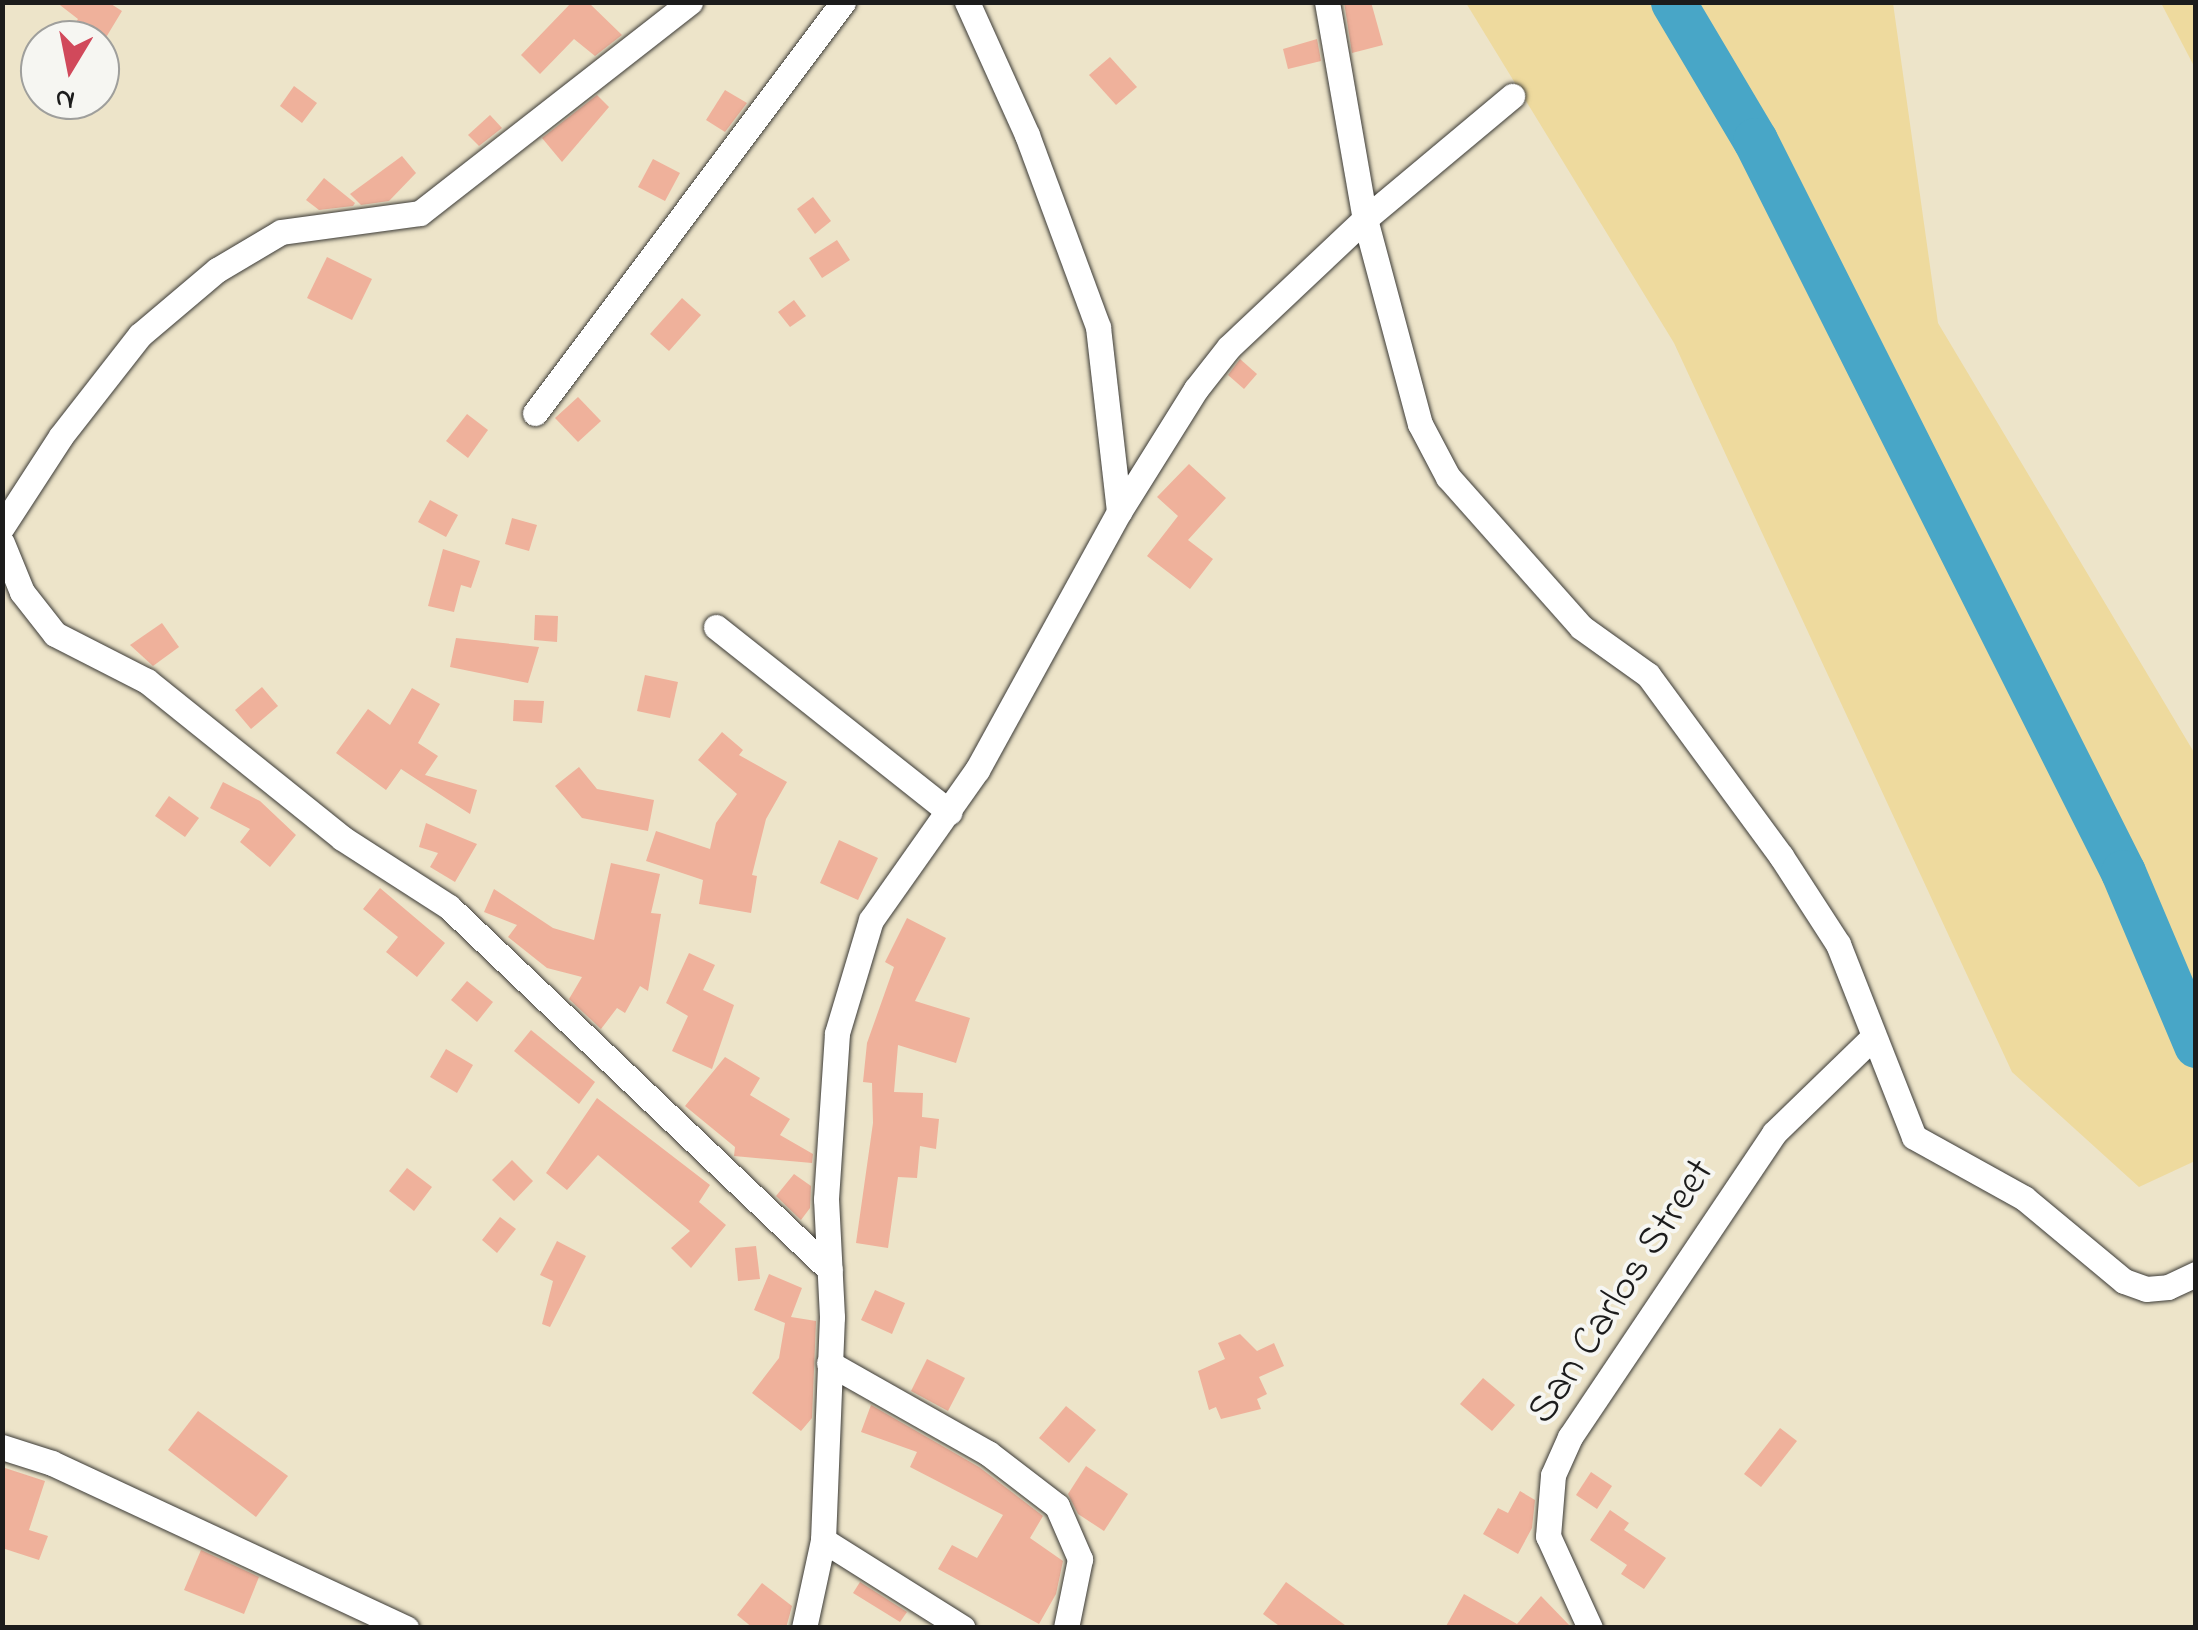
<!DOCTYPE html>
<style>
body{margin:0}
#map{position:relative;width:2198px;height:1630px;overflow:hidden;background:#ede4c9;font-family:"Indie Flower",sans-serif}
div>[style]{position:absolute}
.sand>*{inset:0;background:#eeda9e}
.river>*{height:45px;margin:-22.5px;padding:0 22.5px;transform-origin:22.5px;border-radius:22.5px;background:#48a6c7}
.building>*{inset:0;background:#efb19b}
.roads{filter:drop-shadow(0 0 2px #3b3a36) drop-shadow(0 0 2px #3b3a36)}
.street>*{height:25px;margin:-12.5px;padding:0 12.5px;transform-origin:12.5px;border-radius:12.5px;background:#fff}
span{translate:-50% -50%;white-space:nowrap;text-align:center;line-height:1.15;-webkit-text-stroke:8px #f6f6f2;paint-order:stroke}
.street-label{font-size:42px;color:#1c1c1c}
.frame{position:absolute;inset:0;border:5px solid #1c1c1c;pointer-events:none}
.north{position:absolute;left:20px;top:20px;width:100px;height:100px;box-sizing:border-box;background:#f6f6f2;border:2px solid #9f9f9c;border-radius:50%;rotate:190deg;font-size:28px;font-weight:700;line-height:40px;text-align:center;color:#1c1c1c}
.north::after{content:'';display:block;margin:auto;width:35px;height:45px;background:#d1495b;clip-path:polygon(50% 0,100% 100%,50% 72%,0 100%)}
</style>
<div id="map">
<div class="sand">
<i style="clip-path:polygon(1466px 3px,1893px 3px,1938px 323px,2195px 754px,2195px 1161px,2139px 1187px,2012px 1072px,1674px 343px)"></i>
<i style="clip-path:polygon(2161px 3px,2195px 3px,2195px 68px)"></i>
</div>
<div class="river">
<i style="left:1673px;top:2px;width:161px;rotate:59.3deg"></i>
<i style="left:1755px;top:140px;width:819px;rotate:63.31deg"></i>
<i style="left:2123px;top:872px;width:188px;rotate:67.1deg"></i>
</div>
<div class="building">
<i style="clip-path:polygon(56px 2px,108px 2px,122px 11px,102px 44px,73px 27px,78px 19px)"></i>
<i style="clip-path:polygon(572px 2px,588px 2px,622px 35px,595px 56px,574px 39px,540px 74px,521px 55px)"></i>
<i style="clip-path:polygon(1344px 2px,1371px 2px,1383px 45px,1352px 53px)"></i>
<i style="clip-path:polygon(1317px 39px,1321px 61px,1288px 69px,1283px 49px)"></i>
<i style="clip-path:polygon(1110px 57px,1137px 87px,1116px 105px,1089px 75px)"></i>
<i style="clip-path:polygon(294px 86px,317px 103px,302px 123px,280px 106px)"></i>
<i style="clip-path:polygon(725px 90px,747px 103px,725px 132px,706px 120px)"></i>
<i style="clip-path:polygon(597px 95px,609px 107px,562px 162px,542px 138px)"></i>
<i style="clip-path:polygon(490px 115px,502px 128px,479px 146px,468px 135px)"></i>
<i style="clip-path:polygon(402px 156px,416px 173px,389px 201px,361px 205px,350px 194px)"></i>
<i style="clip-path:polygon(653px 159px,680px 173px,665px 201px,638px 187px)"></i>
<i style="clip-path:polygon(324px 178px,355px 203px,353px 206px,319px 210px,306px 200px)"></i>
<i style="clip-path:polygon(813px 197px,831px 221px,815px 234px,797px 209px)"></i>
<i style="clip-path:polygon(837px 240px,850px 260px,822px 278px,809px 258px)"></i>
<i style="clip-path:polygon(327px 257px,372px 279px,352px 320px,307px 298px)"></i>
<i style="clip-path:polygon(682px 298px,701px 315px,669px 351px,650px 334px)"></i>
<i style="clip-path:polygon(794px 300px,806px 316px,790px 327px,778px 312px)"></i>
<i style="clip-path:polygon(1240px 359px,1257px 374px,1244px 389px,1228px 375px)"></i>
<i style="clip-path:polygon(578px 397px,601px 421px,578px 442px,555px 418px)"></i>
<i style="clip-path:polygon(467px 414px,488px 430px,468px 458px,446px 441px)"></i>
<i style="clip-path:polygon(1189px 464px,1226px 498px,1188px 540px,1213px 559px,1190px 589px,1147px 556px,1178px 516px,1157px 497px)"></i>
<i style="clip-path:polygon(430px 500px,458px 515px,446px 537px,418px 522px)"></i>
<i style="clip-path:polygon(512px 518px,537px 525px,529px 551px,505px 544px)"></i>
<i style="clip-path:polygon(443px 549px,480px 561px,471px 588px,461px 585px,454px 612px,428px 606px)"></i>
<i style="clip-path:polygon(535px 615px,558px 616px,557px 642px,534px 640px)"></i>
<i style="clip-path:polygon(162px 623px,179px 647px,153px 666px,130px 645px)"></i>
<i style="clip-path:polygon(456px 638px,539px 647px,528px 683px,450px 667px)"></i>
<i style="clip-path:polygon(645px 675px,678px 682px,670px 718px,637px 711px)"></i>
<i style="clip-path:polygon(262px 687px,278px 706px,251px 729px,235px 710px)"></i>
<i style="clip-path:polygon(412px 688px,440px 704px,418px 743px,438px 756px,425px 775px,477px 790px,470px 814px,401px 769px,386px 790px,336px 753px,368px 709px,390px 725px)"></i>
<i style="clip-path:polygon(514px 700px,544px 701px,542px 723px,513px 721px)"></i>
<i style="clip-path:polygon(722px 732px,743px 750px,739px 755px,787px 782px,766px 819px,752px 875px,757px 876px,751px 913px,699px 904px,703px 880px,646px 861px,656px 831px,710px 849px,716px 823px,737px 794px,698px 760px)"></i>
<i style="clip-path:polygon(579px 767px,597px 789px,654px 800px,648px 831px,582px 818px,555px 786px)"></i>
<i style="clip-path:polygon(223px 782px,260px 801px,296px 835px,270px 867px,240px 842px,250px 829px,210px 808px)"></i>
<i style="clip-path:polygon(169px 796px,199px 818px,185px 837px,155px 816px)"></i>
<i style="clip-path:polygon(426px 823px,477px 844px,455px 882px,430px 867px,438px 853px,419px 847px)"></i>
<i style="clip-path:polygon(839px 840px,878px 858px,858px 900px,820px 883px)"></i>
<i style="clip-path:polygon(611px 863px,660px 874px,651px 913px,661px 914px,648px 991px,640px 986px,625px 1013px,617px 1008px,601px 1029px,569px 999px,582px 977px,547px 968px,508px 937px,517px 925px,484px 912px,494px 889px,553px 928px,594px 940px)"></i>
<i style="clip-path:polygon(380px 888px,445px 943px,417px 977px,386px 952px,398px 937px,363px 909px)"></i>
<i style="clip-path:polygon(907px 918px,946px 938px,915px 1001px,970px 1018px,956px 1063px,898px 1045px,894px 1092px,923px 1093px,922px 1117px,939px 1119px,936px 1149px,920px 1146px,917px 1178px,898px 1177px,888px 1248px,856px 1243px,873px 1123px,872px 1083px,863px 1082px,867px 1043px,894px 967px,885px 962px)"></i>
<i style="clip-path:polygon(689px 953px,715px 965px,703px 990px,734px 1005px,712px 1069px,672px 1051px,688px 1016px,666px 1003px)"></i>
<i style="clip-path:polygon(467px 981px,493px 1002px,477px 1022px,451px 1000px)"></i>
<i style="clip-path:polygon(531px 1030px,595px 1082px,579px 1104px,514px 1051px)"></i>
<i style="clip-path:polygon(446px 1049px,473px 1065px,457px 1093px,430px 1077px)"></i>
<i style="clip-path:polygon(725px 1057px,760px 1078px,750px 1095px,790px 1119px,780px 1135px,813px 1154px,812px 1163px,734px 1156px,735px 1147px,685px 1106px)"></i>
<i style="clip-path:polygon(597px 1098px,710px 1185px,699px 1202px,726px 1225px,691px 1268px,671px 1248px,690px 1231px,598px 1155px,567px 1190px,546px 1173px)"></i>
<i style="clip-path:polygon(512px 1160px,533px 1181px,514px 1201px,492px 1180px)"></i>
<i style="clip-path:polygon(407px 1168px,432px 1187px,414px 1211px,389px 1191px)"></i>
<i style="clip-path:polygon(794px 1174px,811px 1186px,810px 1208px,801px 1220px,776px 1196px)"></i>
<i style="clip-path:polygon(500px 1217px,516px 1229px,497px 1253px,482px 1240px)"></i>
<i style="clip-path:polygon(557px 1241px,586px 1256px,550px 1327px,542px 1324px,553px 1281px,540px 1275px)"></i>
<i style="clip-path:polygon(756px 1246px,760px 1279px,738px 1281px,735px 1248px)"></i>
<i style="clip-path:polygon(769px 1274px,802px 1288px,791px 1317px,816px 1321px,812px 1418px,801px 1431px,752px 1393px,779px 1358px,785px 1323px,754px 1310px)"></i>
<i style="clip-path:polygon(875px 1290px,905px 1303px,892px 1334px,861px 1320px)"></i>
<i style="clip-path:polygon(1240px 1334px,1257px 1351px,1274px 1343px,1284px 1366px,1259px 1377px,1267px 1394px,1257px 1399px,1261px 1409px,1221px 1419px,1216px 1407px,1209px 1410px,1198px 1371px,1225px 1359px,1218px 1343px)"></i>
<i style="clip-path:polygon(927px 1359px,965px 1378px,948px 1411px,911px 1391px)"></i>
<i style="clip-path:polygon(1483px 1378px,1515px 1405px,1492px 1431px,1460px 1404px)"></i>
<i style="clip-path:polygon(871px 1405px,979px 1467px,1043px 1516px,1030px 1538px,1063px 1561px,1056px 1594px,1039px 1624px,938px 1569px,952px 1545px,977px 1558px,1003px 1515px,910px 1467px,917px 1452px,861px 1432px)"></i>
<i style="clip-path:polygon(1066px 1406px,1096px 1430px,1069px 1463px,1039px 1438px)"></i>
<i style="clip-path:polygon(198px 1411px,288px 1476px,256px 1517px,168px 1450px)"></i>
<i style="clip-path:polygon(1780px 1428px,1797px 1441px,1761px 1487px,1744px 1474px)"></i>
<i style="clip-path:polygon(1086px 1466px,1128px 1494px,1104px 1531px,1078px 1514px,1068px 1494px)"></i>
<i style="clip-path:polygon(2px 1467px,45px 1481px,29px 1530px,48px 1536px,39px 1560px,2px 1548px)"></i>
<i style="clip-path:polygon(1591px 1472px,1612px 1486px,1597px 1509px,1576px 1495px)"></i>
<i style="clip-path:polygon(1520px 1491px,1535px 1500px,1532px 1528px,1518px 1554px,1483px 1534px,1498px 1508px,1508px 1513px)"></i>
<i style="clip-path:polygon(1610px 1510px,1629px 1523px,1624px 1530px,1666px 1558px,1644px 1589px,1621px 1574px,1627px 1565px,1590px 1540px)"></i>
<i style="clip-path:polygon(201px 1550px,259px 1577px,244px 1614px,184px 1590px)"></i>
<i style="clip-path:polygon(860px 1582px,907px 1612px,900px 1622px,853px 1593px)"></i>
<i style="clip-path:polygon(1286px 1582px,1349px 1628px,1282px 1628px,1263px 1614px)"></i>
<i style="clip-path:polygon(762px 1583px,792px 1606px,786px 1628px,753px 1628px,737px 1615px)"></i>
<i style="clip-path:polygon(1464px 1594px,1517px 1624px,1541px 1596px,1572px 1628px,1445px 1628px)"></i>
</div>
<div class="roads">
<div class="street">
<i style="left:967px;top:2px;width:146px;rotate:65.7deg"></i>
<i style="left:1027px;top:135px;width:205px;rotate:69.7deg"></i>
<i style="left:1098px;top:327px;width:186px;rotate:83.5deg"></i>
<i style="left:1327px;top:2px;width:220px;rotate:80.1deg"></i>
<i style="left:1365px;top:219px;width:212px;rotate:75deg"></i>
<i style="left:1420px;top:424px;width:60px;rotate:62.2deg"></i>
<i style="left:1448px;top:477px;width:200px;rotate:48.4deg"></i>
<i style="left:1581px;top:627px;width:82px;rotate:35.6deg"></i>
<i style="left:1648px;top:675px;width:225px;rotate:53.7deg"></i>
<i style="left:1781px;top:856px;width:105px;rotate:57.1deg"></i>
<i style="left:1838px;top:944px;width:207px;rotate:68.5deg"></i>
<i style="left:1914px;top:1137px;width:126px;rotate:29deg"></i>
<i style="left:2024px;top:1198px;width:130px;rotate:39.7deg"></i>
<i style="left:2124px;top:1281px;width:23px;rotate:20deg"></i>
<i style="left:2146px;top:1289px;width:22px;rotate:-5deg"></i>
<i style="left:2168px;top:1287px;width:31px;rotate:-25deg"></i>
<i style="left:535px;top:413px;width:514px;rotate:-53.15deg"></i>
<i style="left:2px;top:527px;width:108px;rotate:-57deg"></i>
<i style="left:61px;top:436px;width:128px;rotate:-52deg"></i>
<i style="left:140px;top:335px;width:101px;rotate:-40.2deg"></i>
<i style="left:217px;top:270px;width:74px;rotate:-30.7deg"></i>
<i style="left:281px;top:232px;width:140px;rotate:-7.8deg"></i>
<i style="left:420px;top:213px;width:343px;rotate:-38deg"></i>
<i style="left:2px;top:543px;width:53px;rotate:67.8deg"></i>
<i style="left:22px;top:592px;width:53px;rotate:51.8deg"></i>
<i style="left:55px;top:634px;width:103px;rotate:27.1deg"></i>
<i style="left:147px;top:681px;width:250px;rotate:38.8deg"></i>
<i style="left:342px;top:838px;width:127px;rotate:32.8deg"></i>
<i style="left:449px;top:907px;width:526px;rotate:43.61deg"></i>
<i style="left:716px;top:627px;width:298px;rotate:38.4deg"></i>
<i style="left:829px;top:1363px;width:183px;rotate:29.5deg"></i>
<i style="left:988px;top:1453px;width:87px;rotate:37.5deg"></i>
<i style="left:1057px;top:1506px;width:58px;rotate:66.5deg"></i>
<i style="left:1080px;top:1559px;width:70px;rotate:101.5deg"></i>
<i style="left:2px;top:1447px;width:52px;rotate:17.7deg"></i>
<i style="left:52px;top:1463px;width:391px;rotate:25deg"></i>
<i style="left:823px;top:1540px;width:165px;rotate:32.2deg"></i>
<i style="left:804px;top:1628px;width:90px;rotate:-77.8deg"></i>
<i style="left:823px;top:1540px;width:223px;rotate:-87.7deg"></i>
<i style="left:832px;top:1317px;width:118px;rotate:-92.9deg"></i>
<i style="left:826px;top:1199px;width:166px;rotate:-86.2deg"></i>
<i style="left:837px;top:1033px;width:118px;rotate:-73.3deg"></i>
<i style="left:871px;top:920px;width:184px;rotate:-54.8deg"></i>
<i style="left:977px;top:770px;width:294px;rotate:-61.2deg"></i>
<i style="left:1119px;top:512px;width:145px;rotate:-58deg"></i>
<i style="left:1196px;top:389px;width:53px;rotate:-51.8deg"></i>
<i style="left:1229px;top:347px;width:187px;rotate:-43.3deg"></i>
<i style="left:1365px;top:219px;width:192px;rotate:-39.9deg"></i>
<i style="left:1590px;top:1628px;width:101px;rotate:-114.5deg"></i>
<i style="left:1548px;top:1536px;width:61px;rotate:-85.3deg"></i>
<i style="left:1553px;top:1475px;width:42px;rotate:-65.9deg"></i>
<i style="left:1570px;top:1437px;width:366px;rotate:-56.1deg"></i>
<i style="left:1774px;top:1133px;width:136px;rotate:-44.1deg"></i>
</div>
</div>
<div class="street-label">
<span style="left:1622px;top:1292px;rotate:-57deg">San Carlos Street</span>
</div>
<div class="frame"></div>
<div class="north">N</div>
</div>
